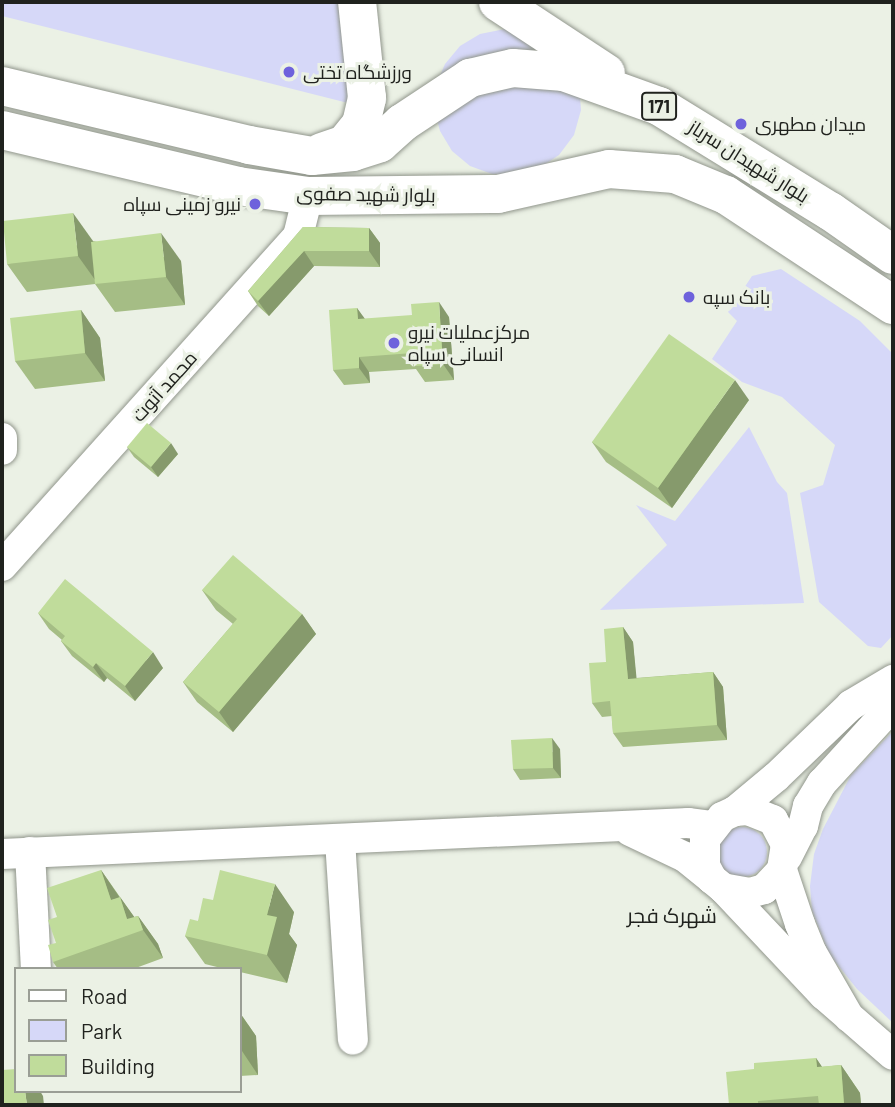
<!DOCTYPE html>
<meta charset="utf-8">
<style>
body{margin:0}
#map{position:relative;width:895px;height:1107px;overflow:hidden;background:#ebf1e5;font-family:Barlow,Cairo,sans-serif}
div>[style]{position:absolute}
.green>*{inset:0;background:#d6d8f8}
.round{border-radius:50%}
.roads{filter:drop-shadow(0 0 2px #91968c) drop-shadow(0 0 2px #91968c)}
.minor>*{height:30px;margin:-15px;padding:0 15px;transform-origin:15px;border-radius:15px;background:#fff}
.major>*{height:38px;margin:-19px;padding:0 19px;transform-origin:19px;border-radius:19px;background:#fff}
.wall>*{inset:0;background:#a5bd85}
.shaded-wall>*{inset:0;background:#869a6c}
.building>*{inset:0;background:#c0dc9b}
.dots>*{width:19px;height:19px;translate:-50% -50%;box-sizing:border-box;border:4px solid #ebf1e5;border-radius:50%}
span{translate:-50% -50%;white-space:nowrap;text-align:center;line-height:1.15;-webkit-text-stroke:6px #ebf1e5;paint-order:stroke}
.shield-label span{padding:2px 5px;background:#ebf1e5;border:2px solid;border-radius:5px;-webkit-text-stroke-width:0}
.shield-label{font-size:18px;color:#20221e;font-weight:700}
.poi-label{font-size:19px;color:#20221e}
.left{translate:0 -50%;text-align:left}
.right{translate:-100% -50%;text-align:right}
.street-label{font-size:19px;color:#20221e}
.neighbourhood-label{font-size:21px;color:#20221e}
.frame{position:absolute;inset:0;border:4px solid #20221e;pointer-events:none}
.legend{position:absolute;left:14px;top:967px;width:228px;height:126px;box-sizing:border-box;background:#ebf1e5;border:2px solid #9a9e95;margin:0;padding:9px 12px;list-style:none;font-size:21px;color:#20221e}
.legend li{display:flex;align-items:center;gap:14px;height:35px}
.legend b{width:35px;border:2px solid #9a9e95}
</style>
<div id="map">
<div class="green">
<i style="clip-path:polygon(2px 2px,345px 2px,356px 105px,2px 16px)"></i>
<i style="clip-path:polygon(505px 29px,530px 32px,579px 85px,581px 110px,574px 135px,559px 155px,538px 169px,516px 175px,492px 174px,470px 166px,452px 151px,440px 131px,434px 108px,436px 85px,445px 64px,460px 46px,480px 34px)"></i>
<i style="clip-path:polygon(781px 269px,860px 321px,893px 354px,893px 635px,881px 648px,868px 646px,819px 602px,800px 493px,823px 485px,835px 445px,782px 397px,742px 382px,712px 359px,737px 321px,728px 312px,752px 276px)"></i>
<i style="clip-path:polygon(749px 427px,777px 482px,787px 493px,804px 603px,600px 610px,667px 545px,636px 505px,675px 521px)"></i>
<i style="clip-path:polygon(893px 731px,893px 1023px,857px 989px,829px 954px,812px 911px,810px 886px,814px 854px,823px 829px,851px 775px)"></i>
<i class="round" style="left:717px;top:827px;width:50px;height:50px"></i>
</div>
<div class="roads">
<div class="minor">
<i style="left:2px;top:438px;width:12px;rotate:90deg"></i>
<i style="left:2px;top:566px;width:443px;rotate:-48.1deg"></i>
<i style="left:298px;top:236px;width:41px;rotate:-76deg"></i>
<i style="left:735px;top:811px;width:53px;rotate:-39.7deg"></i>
<i style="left:776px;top:777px;width:104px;rotate:-43.8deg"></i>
<i style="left:851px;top:705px;width:49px;rotate:-30.8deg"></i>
<i style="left:630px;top:831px;width:61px;rotate:25.3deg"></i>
<i style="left:685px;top:857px;width:35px;rotate:39deg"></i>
<i style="left:340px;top:840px;width:200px;rotate:86.3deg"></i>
<i style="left:30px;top:852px;width:117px;rotate:87.1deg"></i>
<i style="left:2px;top:854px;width:687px;rotate:-2.59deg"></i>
<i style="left:688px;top:823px;width:23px;rotate:7deg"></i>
<i style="left:787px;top:857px;width:35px;rotate:-63deg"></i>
<i style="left:803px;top:826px;width:21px;rotate:-76deg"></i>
<i style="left:808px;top:806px;width:27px;rotate:-59deg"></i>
<i style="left:822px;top:783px;width:95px;rotate:-47.6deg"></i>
<i style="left:886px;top:713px;width:18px;rotate:-68deg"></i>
<i style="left:782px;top:870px;width:26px;rotate:133deg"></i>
<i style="left:764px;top:889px;width:15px;rotate:164deg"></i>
<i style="left:750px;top:893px;width:27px;rotate:-170deg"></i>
<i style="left:723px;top:888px;width:14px;rotate:-141deg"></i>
<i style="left:712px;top:879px;width:15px;rotate:-118deg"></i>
<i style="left:705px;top:866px;width:27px;rotate:-90deg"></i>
<i style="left:705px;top:839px;width:28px;rotate:-52deg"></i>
<i style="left:722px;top:817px;width:14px;rotate:-25deg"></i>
<i style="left:735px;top:811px;width:13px;rotate:-4deg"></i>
<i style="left:748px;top:810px;width:27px;rotate:22deg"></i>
<i style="left:773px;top:820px;width:27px;rotate:62deg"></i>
<i style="left:786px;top:844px;width:26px;rotate:99deg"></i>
<i style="left:782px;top:870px;width:57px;rotate:71.6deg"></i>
<i style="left:800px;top:924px;width:31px;rotate:68deg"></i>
<i style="left:812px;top:953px;width:74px;rotate:60deg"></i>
<i style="left:723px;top:888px;width:147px;rotate:46.7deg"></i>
<i style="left:824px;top:995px;width:91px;rotate:41deg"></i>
</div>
<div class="major">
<i style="left:498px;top:2px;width:129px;rotate:33.3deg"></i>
<i style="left:2px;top:86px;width:254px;rotate:13.4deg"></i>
<i style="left:249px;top:145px;width:64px;rotate:9.9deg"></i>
<i style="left:312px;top:156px;width:41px;rotate:-5.6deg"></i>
<i style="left:353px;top:152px;width:28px;rotate:-18deg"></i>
<i style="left:380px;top:143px;width:30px;rotate:-42deg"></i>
<i style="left:402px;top:123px;width:82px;rotate:-33.5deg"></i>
<i style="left:470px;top:78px;width:44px;rotate:-13.1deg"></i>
<i style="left:513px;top:68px;width:51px;rotate:4.5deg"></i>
<i style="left:564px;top:72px;width:101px;rotate:19.7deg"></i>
<i style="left:659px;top:106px;width:201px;rotate:31.6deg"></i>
<i style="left:830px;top:211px;width:77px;rotate:34.9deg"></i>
<i style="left:2px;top:130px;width:243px;rotate:13.3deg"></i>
<i style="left:238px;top:186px;width:71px;rotate:8.1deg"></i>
<i style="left:308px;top:196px;width:190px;rotate:-0.6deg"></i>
<i style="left:498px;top:194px;width:114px;rotate:-12.7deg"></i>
<i style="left:609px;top:169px;width:66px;rotate:4.3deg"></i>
<i style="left:675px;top:174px;width:55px;rotate:22.4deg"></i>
<i style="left:726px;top:195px;width:200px;rotate:33.4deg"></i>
<i style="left:322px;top:152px;width:24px;rotate:-19deg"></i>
<i style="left:345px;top:144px;width:26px;rotate:-51deg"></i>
<i style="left:361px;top:124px;width:27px;rotate:-77deg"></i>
<i style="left:367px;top:98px;width:97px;rotate:-95.9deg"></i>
</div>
</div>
<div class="wall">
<i style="clip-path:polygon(303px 227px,369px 228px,380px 243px,380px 267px,314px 266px,269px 316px,258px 306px,248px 291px)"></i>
<i style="clip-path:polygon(93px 241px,181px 261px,185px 305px,115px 312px,95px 284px,27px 292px,7px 264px)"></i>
<i style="clip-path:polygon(357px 308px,364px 319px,449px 317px,454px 380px,425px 382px,416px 369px,369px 372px,370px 383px,344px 385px,333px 370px)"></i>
<i style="clip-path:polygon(81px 310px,100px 338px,105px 381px,35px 389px,15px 361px)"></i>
<i style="clip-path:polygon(749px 400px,672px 508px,606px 462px,592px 442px)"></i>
<i style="clip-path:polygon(127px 447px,178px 454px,158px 477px,134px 457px)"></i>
<i style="clip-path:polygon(202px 590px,302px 614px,316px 634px,233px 732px,197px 702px,183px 682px,233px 624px,216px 610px)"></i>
<i style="clip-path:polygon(38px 613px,163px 668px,135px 701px,107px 678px,104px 682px,72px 656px,61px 641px,62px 640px,49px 629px)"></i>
<i style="clip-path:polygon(623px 627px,633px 642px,636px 678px,713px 672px,723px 687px,727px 740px,623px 747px,613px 733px,612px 716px,602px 717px,592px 703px)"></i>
<i style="clip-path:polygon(560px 749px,561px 778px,520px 780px,513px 769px)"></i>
<i style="clip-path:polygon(101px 870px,134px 917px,138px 916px,158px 944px,163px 958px,133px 969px,58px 969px,53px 962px,56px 943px,57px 917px)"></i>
<i style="clip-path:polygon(213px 900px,294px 912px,289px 934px,297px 945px,287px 983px,240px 972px,240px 969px,225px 969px,205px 964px,185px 936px,198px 921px)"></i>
<i style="clip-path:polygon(240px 1013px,256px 1036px,258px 1075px,240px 1076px)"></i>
<i style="clip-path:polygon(816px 1058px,822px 1067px,841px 1065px,860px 1093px,861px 1105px,729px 1105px)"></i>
</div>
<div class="shaded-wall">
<i style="clip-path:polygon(73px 213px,93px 241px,98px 284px,78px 256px)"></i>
<i style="clip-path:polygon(369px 228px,380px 243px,380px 267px,369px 251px)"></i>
<i style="clip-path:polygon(161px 233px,181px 261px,185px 305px,166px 277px)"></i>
<i style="clip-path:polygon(304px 251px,314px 266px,269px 316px,258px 301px)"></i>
<i style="clip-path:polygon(439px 302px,449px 317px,454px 380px,443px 364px)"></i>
<i style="clip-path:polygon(357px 308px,368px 323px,358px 319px)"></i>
<i style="clip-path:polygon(81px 310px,100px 338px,105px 381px,85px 353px)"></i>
<i style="clip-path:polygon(359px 357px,369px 372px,370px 383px,359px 368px)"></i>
<i style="clip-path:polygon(735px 380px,749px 400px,672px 508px,658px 488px)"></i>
<i style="clip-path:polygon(171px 443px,178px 454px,158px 477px,151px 467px)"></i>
<i style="clip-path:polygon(302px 614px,316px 634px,233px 732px,219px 712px)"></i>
<i style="clip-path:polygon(623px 627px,633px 642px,638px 693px,628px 679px)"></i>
<i style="clip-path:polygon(153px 652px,163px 668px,135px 701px,125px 686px)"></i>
<i style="clip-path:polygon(96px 663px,107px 678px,104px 682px,93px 667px)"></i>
<i style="clip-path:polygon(713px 672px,723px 687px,727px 740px,717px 725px)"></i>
<i style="clip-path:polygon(552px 738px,560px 749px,561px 778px,553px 768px)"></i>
<i style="clip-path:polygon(101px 870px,120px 898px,111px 900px)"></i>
<i style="clip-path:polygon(275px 884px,294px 912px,289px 934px,297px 945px,287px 983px,267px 955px,267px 915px)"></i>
<i style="clip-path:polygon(120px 897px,140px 925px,127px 919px)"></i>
<i style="clip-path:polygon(138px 916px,158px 944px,163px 958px,143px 930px)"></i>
<i style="clip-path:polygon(240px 1013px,256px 1036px,258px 1075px,240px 1048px)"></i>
<i style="clip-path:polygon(816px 1058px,835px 1086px,817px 1067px)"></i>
<i style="clip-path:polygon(841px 1065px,860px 1093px,861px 1105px,845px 1105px,844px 1104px)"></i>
<i style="clip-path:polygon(25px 1091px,40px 1091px,43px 1096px,44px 1105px,27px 1105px)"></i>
</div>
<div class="building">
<i style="clip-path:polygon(73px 213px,78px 256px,7px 264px,3px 221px)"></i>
<i style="clip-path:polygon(303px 227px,369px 228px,369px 251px,304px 251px,258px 301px,248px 291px)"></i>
<i style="clip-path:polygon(161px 233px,166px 277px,95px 284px,91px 242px)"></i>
<i style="clip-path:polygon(439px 302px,443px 364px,414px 366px,413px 353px,359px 357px,359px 368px,333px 370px,329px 310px,357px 308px,358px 319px,412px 315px,411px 304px)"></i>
<i style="clip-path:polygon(81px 310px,85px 353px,15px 361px,10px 318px)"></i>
<i style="clip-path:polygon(669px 334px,735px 380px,658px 488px,592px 442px)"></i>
<i style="clip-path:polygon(147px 423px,171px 443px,151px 467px,127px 447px)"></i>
<i style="clip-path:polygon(233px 555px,302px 614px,219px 712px,183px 682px,237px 619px,202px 590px)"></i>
<i style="clip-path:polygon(65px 579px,153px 652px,125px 686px,96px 663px,93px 667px,61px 641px,65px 636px,38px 613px)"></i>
<i style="clip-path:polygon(623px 627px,628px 679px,713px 672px,717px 725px,613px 733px,610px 701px,592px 703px,589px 663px,606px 662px,604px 629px)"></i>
<i style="clip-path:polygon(552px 738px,553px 768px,513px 769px,511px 740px)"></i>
<i style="clip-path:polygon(101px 870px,111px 900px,120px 897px,127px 919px,138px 916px,143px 930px,53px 962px,48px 945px,56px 943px,48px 920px,57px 917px,47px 888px)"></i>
<i style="clip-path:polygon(220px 870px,275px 884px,267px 915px,277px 917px,267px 955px,185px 936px,190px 919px,198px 921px,203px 898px,213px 900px)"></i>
<i style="clip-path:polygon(816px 1058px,817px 1067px,841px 1065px,844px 1104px,819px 1105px,818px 1096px,758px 1101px,758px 1105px,729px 1105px,726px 1072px,754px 1069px,754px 1063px)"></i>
<i style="clip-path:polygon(16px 1069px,16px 1091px,25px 1091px,27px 1105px,2px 1105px,2px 1070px)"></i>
</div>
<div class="dots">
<i style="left:289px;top:72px;background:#6e62dc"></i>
<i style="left:741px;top:124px;background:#6e62dc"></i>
<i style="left:255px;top:204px;background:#6e62dc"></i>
<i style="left:689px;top:297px;background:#6e62dc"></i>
<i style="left:394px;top:343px;background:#6e62dc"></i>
</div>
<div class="shield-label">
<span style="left:659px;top:106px">171</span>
</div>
<div class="poi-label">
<span class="left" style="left:303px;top:72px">ورزشگاه تختی</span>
<span class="left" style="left:755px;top:124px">میدان مطهری</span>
<span class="right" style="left:241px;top:204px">نیرو زمینی سپاه</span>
<span class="left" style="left:703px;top:297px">بانک سپه</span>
<span class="left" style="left:408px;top:343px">مرکزعملیات نیرو<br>انسانی سپاه</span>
</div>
<div class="street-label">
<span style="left:749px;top:161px;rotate:32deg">بلوار شهیدان سرباز</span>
<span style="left:366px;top:194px;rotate:1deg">بلوار شهید صفوی</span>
<span style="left:164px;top:386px;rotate:-48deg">محمد آتوت</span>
</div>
<div class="neighbourhood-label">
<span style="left:672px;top:915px">شهرک فجر</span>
</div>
<div class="frame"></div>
<ul class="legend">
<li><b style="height:9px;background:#fff"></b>Road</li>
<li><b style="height:19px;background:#d6d8f8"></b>Park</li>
<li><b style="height:19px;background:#c0dc9b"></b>Building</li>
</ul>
</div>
